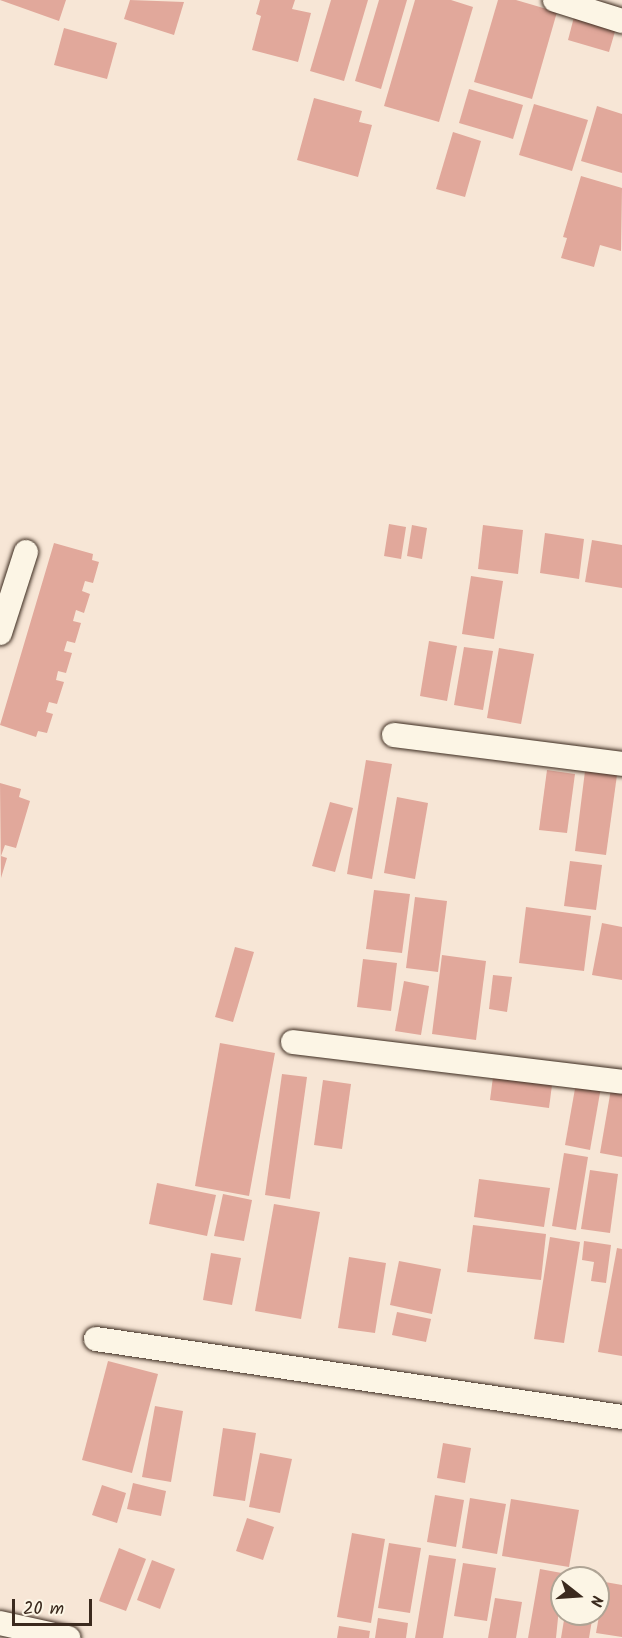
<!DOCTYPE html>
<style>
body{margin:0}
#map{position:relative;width:622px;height:1638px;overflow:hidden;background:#f7e6d6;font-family:Kalam,sans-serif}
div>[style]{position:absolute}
.building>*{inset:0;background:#e1a89b}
.roads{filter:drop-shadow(0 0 2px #3b2a1e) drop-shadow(0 0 2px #3b2a1e)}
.minor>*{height:24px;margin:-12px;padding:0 12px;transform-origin:12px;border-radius:12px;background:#fcf5e5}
span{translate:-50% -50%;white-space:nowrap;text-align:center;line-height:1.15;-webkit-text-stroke:4.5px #fcf5e5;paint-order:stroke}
.north{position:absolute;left:550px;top:1566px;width:60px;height:60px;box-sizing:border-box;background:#fcf5e5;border:2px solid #afa495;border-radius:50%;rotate:107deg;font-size:16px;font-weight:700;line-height:24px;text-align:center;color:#3b2a1e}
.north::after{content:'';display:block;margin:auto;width:21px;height:27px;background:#3b2a1e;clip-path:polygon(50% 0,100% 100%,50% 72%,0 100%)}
.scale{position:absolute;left:12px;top:1599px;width:80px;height:27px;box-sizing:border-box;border:3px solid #3b2a1e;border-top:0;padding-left:8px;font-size:18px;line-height:21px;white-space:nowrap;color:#3b2a1e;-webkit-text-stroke:4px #fcf5e5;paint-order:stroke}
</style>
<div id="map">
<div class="building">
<i style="clip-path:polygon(0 0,66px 0,59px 21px)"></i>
<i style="clip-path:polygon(130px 0,184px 2px,174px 35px,124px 19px)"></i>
<i style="clip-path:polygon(260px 0,295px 0,292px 9px,311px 13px,298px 62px,252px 50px,261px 16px,256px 14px)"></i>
<i style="clip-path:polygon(331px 0,368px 0,344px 81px,310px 71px)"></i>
<i style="clip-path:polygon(379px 0,407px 0,381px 89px,355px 81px)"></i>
<i style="clip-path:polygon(415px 0,451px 0,473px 7px,439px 122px,384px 106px)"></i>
<i style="clip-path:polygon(498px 0,516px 0,557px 12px,532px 99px,474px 82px)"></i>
<i style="clip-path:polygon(574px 17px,616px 28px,609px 52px,568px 40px)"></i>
<i style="clip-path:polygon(64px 28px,117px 43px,107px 79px,54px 65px)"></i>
<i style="clip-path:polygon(469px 89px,523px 105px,513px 139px,459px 123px)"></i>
<i style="clip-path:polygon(314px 98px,362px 111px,359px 122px,372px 125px,358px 177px,297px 160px)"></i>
<i style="clip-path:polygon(534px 104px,588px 120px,572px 171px,519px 155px)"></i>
<i style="clip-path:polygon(597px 106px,622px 114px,622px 173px,581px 161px)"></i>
<i style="clip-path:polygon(453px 132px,481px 141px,465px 197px,436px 189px)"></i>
<i style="clip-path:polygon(581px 176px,622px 188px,621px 251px,600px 245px,594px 267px,561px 258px,567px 238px,563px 237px)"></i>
<i style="clip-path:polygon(389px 524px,406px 527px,401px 559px,384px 556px)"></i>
<i style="clip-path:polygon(412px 525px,427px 528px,422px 559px,407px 556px)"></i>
<i style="clip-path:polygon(483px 525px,523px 530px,518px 574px,478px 569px)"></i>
<i style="clip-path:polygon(545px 533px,584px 539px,579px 579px,540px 573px)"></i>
<i style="clip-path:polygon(592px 540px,622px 545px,622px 588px,585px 582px)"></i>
<i style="clip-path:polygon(54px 543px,93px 554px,92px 560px,99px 562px,93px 583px,85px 581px,82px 591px,90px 594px,84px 613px,76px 610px,73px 621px,81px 623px,75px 643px,67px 641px,64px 651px,72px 653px,66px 673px,58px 671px,56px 680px,64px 682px,57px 704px,49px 702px,46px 712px,53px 714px,47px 733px,38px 731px,36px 737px,0 725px)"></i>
<i style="clip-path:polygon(471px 576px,503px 581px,494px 639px,462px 634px)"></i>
<i style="clip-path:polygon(429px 641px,457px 646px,447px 701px,420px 696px)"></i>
<i style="clip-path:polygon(464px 647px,493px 651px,483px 710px,454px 705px)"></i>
<i style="clip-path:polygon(499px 648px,534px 654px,521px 724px,487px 718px)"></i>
<i style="clip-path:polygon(366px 760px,392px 764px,372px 879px,347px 874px)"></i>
<i style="clip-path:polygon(547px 770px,575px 774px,567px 833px,539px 830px)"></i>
<i style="clip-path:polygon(585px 771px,617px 775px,606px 855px,575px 851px)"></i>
<i style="clip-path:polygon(0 783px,21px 789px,19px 797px,30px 801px,16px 848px,5px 845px,1px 856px,7px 858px,1px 878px)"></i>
<i style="clip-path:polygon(397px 797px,428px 803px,415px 879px,384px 873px)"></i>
<i style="clip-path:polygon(330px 802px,353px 808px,335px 872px,312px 866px)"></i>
<i style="clip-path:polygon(570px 861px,602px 865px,596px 910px,564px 906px)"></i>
<i style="clip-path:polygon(374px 890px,410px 894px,402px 953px,366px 949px)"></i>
<i style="clip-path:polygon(415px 897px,447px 901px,438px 972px,406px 968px)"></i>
<i style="clip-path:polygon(526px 907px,591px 916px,584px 971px,519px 963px)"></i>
<i style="clip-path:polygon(602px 923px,622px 927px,622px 980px,592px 975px)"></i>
<i style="clip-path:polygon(235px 947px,254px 952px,233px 1022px,215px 1017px)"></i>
<i style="clip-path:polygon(442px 955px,486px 961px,476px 1040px,432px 1034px)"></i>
<i style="clip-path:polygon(363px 959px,397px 963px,391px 1011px,357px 1007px)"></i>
<i style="clip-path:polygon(493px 975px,512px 977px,507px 1012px,489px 1009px)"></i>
<i style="clip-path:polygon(404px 981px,429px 986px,421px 1035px,395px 1031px)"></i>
<i style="clip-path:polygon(220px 1043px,275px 1053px,249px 1196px,195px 1186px)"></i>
<i style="clip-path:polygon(282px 1074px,307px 1077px,290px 1199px,265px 1195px)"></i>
<i style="clip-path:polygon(493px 1077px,552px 1085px,549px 1108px,490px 1100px)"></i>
<i style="clip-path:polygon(323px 1080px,351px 1084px,342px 1149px,314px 1145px)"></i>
<i style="clip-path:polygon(576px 1083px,601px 1087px,590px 1150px,565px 1145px)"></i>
<i style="clip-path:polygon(611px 1089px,622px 1091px,622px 1157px,600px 1153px)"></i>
<i style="clip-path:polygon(564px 1153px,588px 1157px,576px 1230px,552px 1226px)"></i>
<i style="clip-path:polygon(590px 1170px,618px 1174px,610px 1233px,581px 1229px)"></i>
<i style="clip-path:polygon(479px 1179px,550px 1188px,544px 1227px,474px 1217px)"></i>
<i style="clip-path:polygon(157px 1183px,216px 1195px,207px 1236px,149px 1224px)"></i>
<i style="clip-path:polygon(223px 1194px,252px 1200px,244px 1241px,214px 1236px)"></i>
<i style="clip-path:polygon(274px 1204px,320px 1212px,301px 1319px,255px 1311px)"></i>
<i style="clip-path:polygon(473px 1225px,546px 1234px,541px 1280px,467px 1272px)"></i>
<i style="clip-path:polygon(550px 1237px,580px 1242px,564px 1343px,534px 1339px)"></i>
<i style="clip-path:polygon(584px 1241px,611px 1245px,606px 1283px,591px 1281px,594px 1262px,582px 1260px)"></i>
<i style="clip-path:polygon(617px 1248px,622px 1249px,622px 1356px,598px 1352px)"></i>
<i style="clip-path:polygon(211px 1253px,241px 1258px,232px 1305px,203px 1300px)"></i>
<i style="clip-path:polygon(349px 1257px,386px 1263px,375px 1333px,338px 1328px)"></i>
<i style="clip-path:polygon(399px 1261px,441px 1269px,432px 1314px,390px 1305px)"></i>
<i style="clip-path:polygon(397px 1312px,431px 1319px,426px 1342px,392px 1335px)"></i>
<i style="clip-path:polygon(108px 1361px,158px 1374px,132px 1473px,82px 1460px)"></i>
<i style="clip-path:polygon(155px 1406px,183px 1411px,171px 1482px,142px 1477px)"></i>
<i style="clip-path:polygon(223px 1428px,256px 1433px,245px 1501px,213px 1496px)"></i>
<i style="clip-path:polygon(443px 1443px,471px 1448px,465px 1483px,437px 1478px)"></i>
<i style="clip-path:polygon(260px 1453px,292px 1459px,280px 1513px,249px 1507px)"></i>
<i style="clip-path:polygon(133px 1483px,166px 1491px,161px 1516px,127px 1509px)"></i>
<i style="clip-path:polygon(102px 1485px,126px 1493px,117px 1523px,92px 1515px)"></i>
<i style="clip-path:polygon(435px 1495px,464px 1500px,456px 1547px,427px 1542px)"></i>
<i style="clip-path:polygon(470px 1498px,506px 1504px,497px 1554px,462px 1548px)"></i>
<i style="clip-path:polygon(511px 1499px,579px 1510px,569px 1567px,502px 1556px)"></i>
<i style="clip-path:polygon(247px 1518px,274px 1527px,263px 1560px,236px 1551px)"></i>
<i style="clip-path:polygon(352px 1533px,385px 1539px,371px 1623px,337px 1617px)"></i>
<i style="clip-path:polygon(389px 1543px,421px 1548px,410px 1613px,378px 1608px)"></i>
<i style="clip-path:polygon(119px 1548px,146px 1559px,126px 1611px,99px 1601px)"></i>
<i style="clip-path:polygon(429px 1555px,456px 1559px,443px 1638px,415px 1638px)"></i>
<i style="clip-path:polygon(152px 1560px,175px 1569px,160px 1609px,137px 1600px)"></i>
<i style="clip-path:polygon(463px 1563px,496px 1568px,487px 1621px,454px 1616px)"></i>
<i style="clip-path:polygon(540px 1569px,567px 1574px,562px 1578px,556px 1638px,528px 1638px)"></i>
<i style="clip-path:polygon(605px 1582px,622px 1585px,622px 1637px,596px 1633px)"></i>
<i style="clip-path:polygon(495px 1598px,522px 1602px,516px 1638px,488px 1638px)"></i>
<i style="clip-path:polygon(565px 1614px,593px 1614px,589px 1638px,561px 1638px)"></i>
<i style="clip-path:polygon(378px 1618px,408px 1623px,406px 1638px,375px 1638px)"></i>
<i style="clip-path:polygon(339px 1626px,370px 1631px,369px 1638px,337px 1638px)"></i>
</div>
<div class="roads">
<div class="minor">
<i style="left:555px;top:0;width:70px;rotate:17.4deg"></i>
<i style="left:0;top:633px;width:85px;rotate:-72.2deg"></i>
<i style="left:394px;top:735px;width:230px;rotate:7.2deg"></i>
<i style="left:293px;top:1042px;width:331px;rotate:6.9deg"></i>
<i style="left:96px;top:1339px;width:532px;rotate:8.43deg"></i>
<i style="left:0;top:1623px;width:70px;rotate:12.4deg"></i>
</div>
</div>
<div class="north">N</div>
<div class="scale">20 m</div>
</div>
